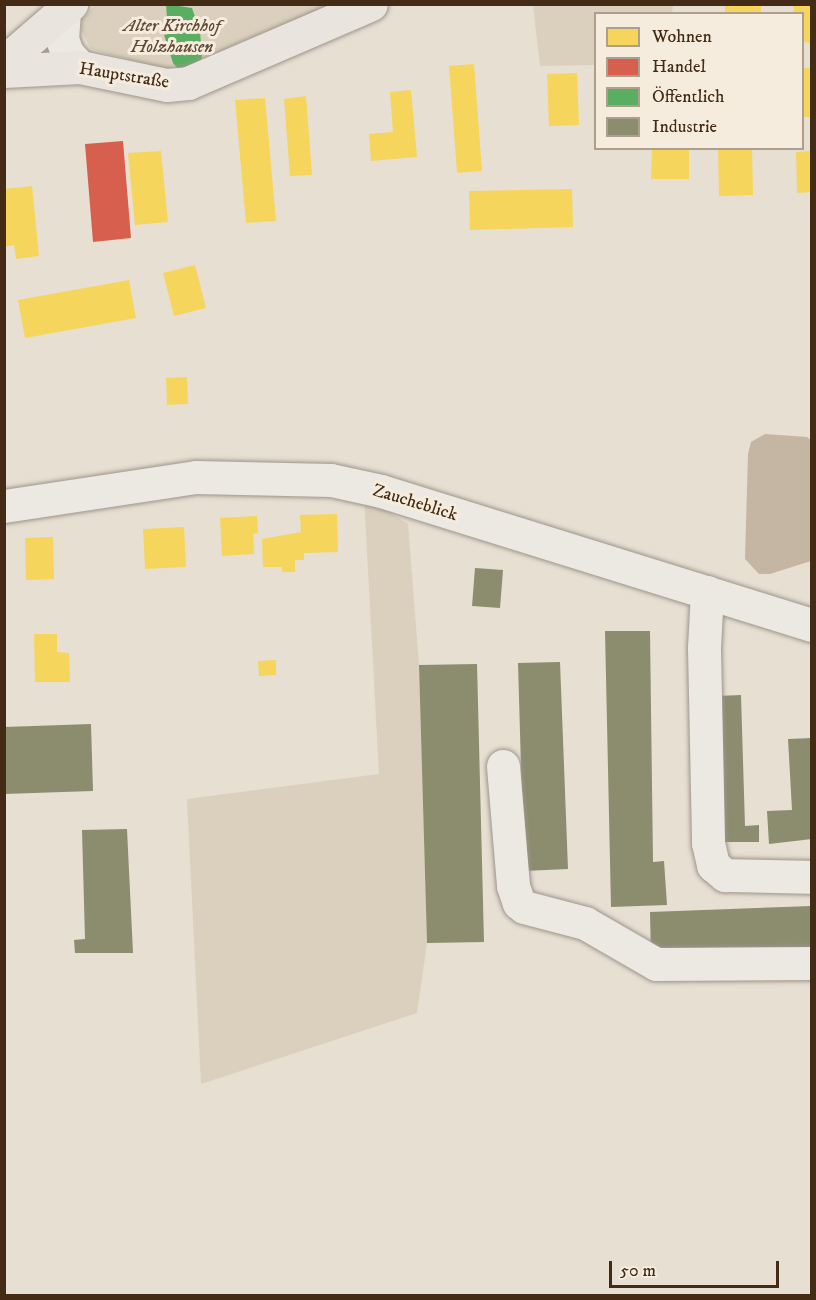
<!DOCTYPE html>
<meta charset="utf-8">
<style>
body{margin:0}
#map{position:relative;width:816px;height:1300px;overflow:hidden;background:#e7dfd2;font-family:"IM FELL DW Pica",serif}
div>[style]{position:absolute}
.green>*{inset:0;background:#dbd0bd}
.water>*{inset:0;background:#c4b6a2}
.homes>*{inset:0;background:#f6d55c}
.shops>*{inset:0;background:#d6604d}
.public>*{inset:0;background:#5aae61}
.industry>*{inset:0;background:#8c8c6e}
.roads{filter:drop-shadow(0 0 2px #9d958b) drop-shadow(0 0 2px #9d958b)}
.minor>*{height:33px;margin:-16.5px;padding:0 16.5px;transform-origin:16.5px;border-radius:16.5px;background:#ece8e2}
.major>*{height:33px;margin:-16.5px;padding:0 16.5px;transform-origin:16.5px;border-radius:16.5px;background:#e9e4dd}
span{translate:-50% -50%;white-space:nowrap;text-align:center;line-height:1.15;-webkit-text-stroke:6px #f5ecdd;paint-order:stroke}
.park-label{font-size:18px;color:#604934;font-style:italic}
.street-label{font-size:18px;color:#442b16}
.frame{position:absolute;inset:0;border:6px solid #442b16;pointer-events:none}
.legend{position:absolute;left:594px;top:12px;width:210px;height:138px;box-sizing:border-box;background:#f5ecdd;border:2px solid #ae9f8d;margin:0;padding:8px 10px;list-style:none;font-size:18px;color:#442b16}
.legend li{display:flex;align-items:center;gap:12px;height:30px}
.legend b{width:30px;border:2px solid #ae9f8d}
.scale{position:absolute;left:609px;top:1261px;width:170px;height:27px;box-sizing:border-box;border:3px solid #442b16;border-top:0;padding-left:8px;font-size:18px;line-height:21px;white-space:nowrap;color:#442b16;-webkit-text-stroke:4px #f5ecdd;paint-order:stroke}
</style>
<div id="map">
<div class="green">
<i style="clip-path:polygon(95px 5px,336px 5px,174px 72px,91px 49px,82px 32px,82px 20px)"></i>
<i style="clip-path:polygon(533px 5px,673px 4px,673px 5px,672px 13px,596px 14px,595px 65px,540px 66px)"></i>
<i style="clip-path:polygon(364px 496px,408px 524px,419px 665px,427px 943px,417px 1013px,201px 1084px,187px 799px,379px 774px)"></i>
</div>
<div class="water">
<i style="clip-path:polygon(765px 434px,807px 437px,812px 441px,811px 561px,770px 574px,759px 574px,745px 559px,748px 454px,751px 442px)"></i>
</div>
<div class="homes">
<i style="clip-path:polygon(725px 4px,761px 4px,761px 14px,725px 14px)"></i>
<i style="clip-path:polygon(793px 4px,812px 4px,812px 44px,802px 41px,802px 14px,784px 14px,794px 11px)"></i>
<i style="clip-path:polygon(474px 64px,482px 171px,457px 173px,449px 66px)"></i>
<i style="clip-path:polygon(802px 68px,812px 68px,812px 117px,802px 117px)"></i>
<i style="clip-path:polygon(577px 73px,579px 125px,549px 126px,547px 74px)"></i>
<i style="clip-path:polygon(411px 90px,417px 157px,371px 161px,369px 134px,393px 132px,390px 92px)"></i>
<i style="clip-path:polygon(306px 96px,312px 175px,290px 176px,284px 99px)"></i>
<i style="clip-path:polygon(265px 98px,276px 221px,246px 223px,235px 100px)"></i>
<i style="clip-path:polygon(652px 148px,689px 148px,689px 179px,651px 179px)"></i>
<i style="clip-path:polygon(718px 148px,752px 148px,753px 195px,719px 196px)"></i>
<i style="clip-path:polygon(161px 151px,168px 222px,135px 225px,128px 153px)"></i>
<i style="clip-path:polygon(812px 151px,812px 192px,797px 193px,796px 152px)"></i>
<i style="clip-path:polygon(32px 186px,39px 256px,16px 259px,14px 245px,4px 247px,4px 189px)"></i>
<i style="clip-path:polygon(572px 189px,573px 227px,470px 230px,469px 191px)"></i>
<i style="clip-path:polygon(195px 265px,206px 308px,174px 316px,163px 273px)"></i>
<i style="clip-path:polygon(129px 280px,136px 318px,25px 338px,18px 300px)"></i>
<i style="clip-path:polygon(187px 377px,188px 404px,167px 405px,166px 378px)"></i>
<i style="clip-path:polygon(337px 514px,338px 552px,304px 553px,304px 560px,295px 560px,295px 572px,282px 572px,282px 567px,263px 567px,262px 539px,301px 532px,300px 515px)"></i>
<i style="clip-path:polygon(257px 516px,258px 533px,253px 534px,254px 554px,222px 556px,220px 518px)"></i>
<i style="clip-path:polygon(184px 527px,186px 567px,145px 569px,143px 529px)"></i>
<i style="clip-path:polygon(53px 537px,54px 579px,26px 580px,25px 538px)"></i>
<i style="clip-path:polygon(34px 634px,57px 634px,57px 652px,69px 653px,70px 682px,35px 682px)"></i>
<i style="clip-path:polygon(276px 660px,276px 675px,259px 676px,258px 661px)"></i>
</div>
<div class="shops">
<i style="clip-path:polygon(123px 141px,131px 238px,93px 242px,85px 144px)"></i>
</div>
<div class="public">
<i style="clip-path:polygon(166px 4px,192px 8px,200px 31px,202px 57px,197px 69px,181px 72px,173px 63px,164px 35px,168px 34px)"></i>
</div>
<div class="industry">
<i style="clip-path:polygon(475px 568px,503px 570px,500px 608px,472px 606px)"></i>
<i style="clip-path:polygon(605px 631px,650px 631px,653px 862px,664px 861px,667px 905px,611px 907px)"></i>
<i style="clip-path:polygon(560px 662px,568px 869px,524px 871px,518px 663px)"></i>
<i style="clip-path:polygon(477px 664px,484px 942px,427px 943px,419px 665px)"></i>
<i style="clip-path:polygon(741px 695px,745px 826px,759px 825px,759px 842px,722px 842px,717px 696px)"></i>
<i style="clip-path:polygon(91px 724px,93px 791px,4px 794px,4px 727px)"></i>
<i style="clip-path:polygon(812px 738px,812px 839px,769px 844px,767px 811px,792px 810px,788px 739px)"></i>
<i style="clip-path:polygon(127px 829px,133px 953px,75px 953px,74px 940px,85px 939px,82px 830px)"></i>
<i style="clip-path:polygon(812px 906px,812px 951px,651px 956px,650px 912px)"></i>
</div>
<div class="roads">
<div class="minor">
<i style="left:64px;top:11px;width:28px;rotate:94deg"></i>
<i style="left:62px;top:39px;width:15px;rotate:70deg"></i>
<i style="left:67px;top:53px;width:19px;rotate:47deg"></i>
<i style="left:4px;top:506px;width:194px;rotate:-8.6deg"></i>
<i style="left:196px;top:477px;width:135px;rotate:1.3deg"></i>
<i style="left:331px;top:480px;width:51px;rotate:12.4deg"></i>
<i style="left:381px;top:491px;width:451px;rotate:17.3deg"></i>
<i style="left:707px;top:592px;width:56px;rotate:93.1deg"></i>
<i style="left:704px;top:648px;width:195px;rotate:88.8deg"></i>
<i style="left:708px;top:843px;width:23px;rotate:77deg"></i>
<i style="left:713px;top:865px;width:16px;rotate:40deg"></i>
<i style="left:725px;top:875px;width:87px;rotate:1.3deg"></i>
<i style="left:503px;top:766px;width:120px;rotate:85.2deg"></i>
<i style="left:513px;top:886px;width:18px;rotate:71deg"></i>
<i style="left:519px;top:903px;width:6px;rotate:39deg"></i>
<i style="left:524px;top:907px;width:63px;rotate:14.7deg"></i>
<i style="left:585px;top:923px;width:82px;rotate:30deg"></i>
<i style="left:656px;top:964px;width:156px;rotate:-0.4deg"></i>
</div>
<div class="major">
<i style="left:4px;top:62px;width:89px;rotate:-40.9deg"></i>
<i style="left:4px;top:71px;width:76px;rotate:-3deg"></i>
<i style="left:80px;top:67px;width:89px;rotate:11.7deg"></i>
<i style="left:167px;top:85px;width:21px;rotate:-5deg"></i>
<i style="left:188px;top:83px;width:199px;rotate:-23.3deg"></i>
</div>
</div>
<div class="park-label">
<span style="left:172px;top:37px">Alter Kirchhof<br>Holzhausen</span>
</div>
<div class="street-label">
<span style="left:124px;top:76px;rotate:9deg">Hauptstraße</span>
<span style="left:415px;top:503px;rotate:17deg">Zaucheblick</span>
</div>
<div class="frame"></div>
<ul class="legend">
<li><b style="height:16px;background:#f6d55c"></b>Wohnen</li>
<li><b style="height:16px;background:#d6604d"></b>Handel</li>
<li><b style="height:16px;background:#5aae61"></b>Öffentlich</li>
<li><b style="height:16px;background:#8c8c6e"></b>Industrie</li>
</ul>
<div class="scale">50 m</div>
</div>
